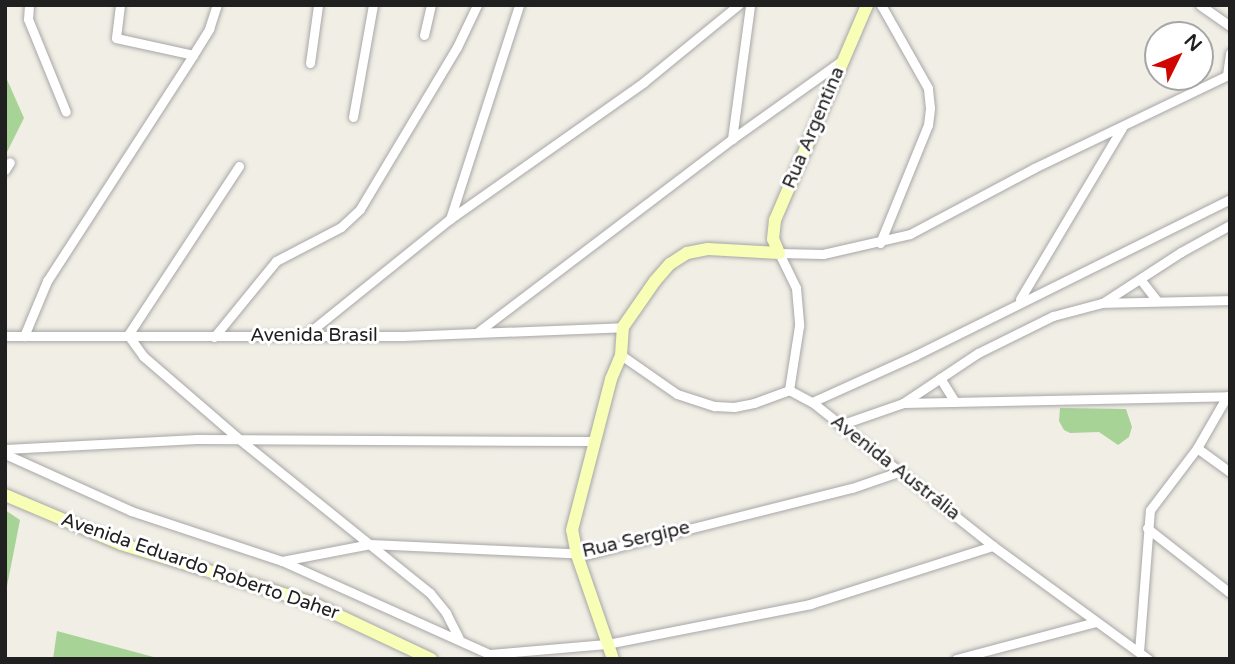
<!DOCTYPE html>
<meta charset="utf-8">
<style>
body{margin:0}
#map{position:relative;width:1235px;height:664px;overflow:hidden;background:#f1eee5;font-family:"Varela Round",sans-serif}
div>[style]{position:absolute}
.forest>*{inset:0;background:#a7d397}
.roads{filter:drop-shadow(0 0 2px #a7a7a7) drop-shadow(0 0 2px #a7a7a7)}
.street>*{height:9px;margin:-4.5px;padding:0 4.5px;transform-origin:4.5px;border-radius:4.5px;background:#fff}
.secondary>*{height:12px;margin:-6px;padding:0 6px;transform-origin:6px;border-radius:6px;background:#f8feb6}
span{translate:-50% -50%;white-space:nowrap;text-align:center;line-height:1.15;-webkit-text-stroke:6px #fff;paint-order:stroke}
.street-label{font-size:19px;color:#202020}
.frame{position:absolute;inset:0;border:7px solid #202020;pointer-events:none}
.north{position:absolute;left:1144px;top:21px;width:70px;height:70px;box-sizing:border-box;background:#fff;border:2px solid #a6a6a6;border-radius:50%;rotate:47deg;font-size:19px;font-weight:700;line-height:28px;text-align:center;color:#202020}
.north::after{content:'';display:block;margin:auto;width:24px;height:32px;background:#cf0700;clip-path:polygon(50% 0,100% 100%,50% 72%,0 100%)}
</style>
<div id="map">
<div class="forest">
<i style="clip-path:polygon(5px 75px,24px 118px,5px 156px)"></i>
<i style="clip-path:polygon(1060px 408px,1126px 409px,1132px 427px,1129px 437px,1118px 445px,1099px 432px,1070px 433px,1064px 430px,1059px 421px)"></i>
<i style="clip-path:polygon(5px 510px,20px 520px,5px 596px)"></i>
<i style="clip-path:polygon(57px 631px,161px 659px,53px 659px)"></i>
</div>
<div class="roads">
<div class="street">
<i style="left:29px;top:5px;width:14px;rotate:94deg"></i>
<i style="left:28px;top:19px;width:100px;rotate:67.8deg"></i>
<i style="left:120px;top:5px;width:33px;rotate:97deg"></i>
<i style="left:116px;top:38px;width:79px;rotate:12.4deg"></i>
<i style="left:1200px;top:5px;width:37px;rotate:35deg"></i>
<i style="left:424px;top:35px;width:31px;rotate:-77deg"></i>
<i style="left:310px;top:63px;width:59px;rotate:-82.1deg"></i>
<i style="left:1227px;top:75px;width:22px;rotate:-82deg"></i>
<i style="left:353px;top:117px;width:114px;rotate:-79.9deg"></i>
<i style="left:732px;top:139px;width:135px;rotate:-82.3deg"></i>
<i style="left:239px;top:166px;width:202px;rotate:123.3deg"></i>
<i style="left:128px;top:335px;width:26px;rotate:54deg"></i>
<i style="left:143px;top:356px;width:127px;rotate:40.8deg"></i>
<i style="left:239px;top:439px;width:245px;rotate:38.9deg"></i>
<i style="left:430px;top:593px;width:26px;rotate:51deg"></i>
<i style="left:446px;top:613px;width:28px;rotate:63deg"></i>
<i style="left:5px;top:170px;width:9px;rotate:-58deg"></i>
<i style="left:450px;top:219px;width:225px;rotate:-72.1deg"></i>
<i style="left:880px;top:243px;width:127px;rotate:-67.9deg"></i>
<i style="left:928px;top:125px;width:17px;rotate:-83deg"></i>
<i style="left:930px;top:108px;width:20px;rotate:-96deg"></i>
<i style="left:928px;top:88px;width:95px;rotate:-119.5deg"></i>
<i style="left:779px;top:253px;width:44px;rotate:1.3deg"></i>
<i style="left:823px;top:254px;width:89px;rotate:-12.9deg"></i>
<i style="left:910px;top:234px;width:140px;rotate:-28deg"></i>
<i style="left:1034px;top:168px;width:217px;rotate:-25.6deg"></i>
<i style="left:779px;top:253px;width:39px;rotate:64deg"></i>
<i style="left:796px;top:288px;width:38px;rotate:85deg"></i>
<i style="left:799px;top:326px;width:65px;rotate:98.9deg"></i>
<i style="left:1140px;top:279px;width:28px;rotate:52deg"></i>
<i style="left:1020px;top:299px;width:199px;rotate:-59.2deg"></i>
<i style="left:1104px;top:302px;width:92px;rotate:-33deg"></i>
<i style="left:1181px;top:252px;width:56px;rotate:-28.9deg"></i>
<i style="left:479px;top:331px;width:318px;rotate:-37.2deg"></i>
<i style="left:732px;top:139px;width:138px;rotate:-35.5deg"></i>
<i style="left:306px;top:335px;width:185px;rotate:-38.9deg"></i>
<i style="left:450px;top:219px;width:237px;rotate:-35.2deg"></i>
<i style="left:644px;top:82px;width:122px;rotate:-39.3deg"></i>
<i style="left:5px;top:336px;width:398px"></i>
<i style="left:403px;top:336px;width:220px;rotate:-2.3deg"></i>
<i style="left:24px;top:336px;width:60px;rotate:-67.3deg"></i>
<i style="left:47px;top:281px;width:269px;rotate:-57.1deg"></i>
<i style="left:193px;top:55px;width:31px;rotate:-58deg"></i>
<i style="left:209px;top:29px;width:25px;rotate:-72deg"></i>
<i style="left:214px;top:337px;width:98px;rotate:-50.8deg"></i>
<i style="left:276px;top:261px;width:73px;rotate:-27.6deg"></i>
<i style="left:341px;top:227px;width:26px;rotate:-43deg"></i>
<i style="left:360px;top:209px;width:189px;rotate:-59.1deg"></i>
<i style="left:457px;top:47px;width:47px;rotate:-64.5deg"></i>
<i style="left:621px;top:355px;width:68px;rotate:34.9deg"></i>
<i style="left:677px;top:394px;width:40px;rotate:18deg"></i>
<i style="left:715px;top:406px;width:19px;rotate:3deg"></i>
<i style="left:734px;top:407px;width:20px;rotate:-11deg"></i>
<i style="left:754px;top:403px;width:37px;rotate:-20deg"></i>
<i style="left:940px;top:378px;width:28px;rotate:58deg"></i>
<i style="left:789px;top:390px;width:26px;rotate:28deg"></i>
<i style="left:812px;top:402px;width:231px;rotate:38.5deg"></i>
<i style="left:993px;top:546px;width:192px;rotate:36.1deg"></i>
<i style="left:812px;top:402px;width:114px;rotate:-24.3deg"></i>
<i style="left:916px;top:355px;width:351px;rotate:-26.4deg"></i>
<i style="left:903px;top:403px;width:327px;rotate:-1.2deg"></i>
<i style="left:840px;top:425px;width:67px;rotate:-19.2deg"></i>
<i style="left:903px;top:403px;width:90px;rotate:-33.7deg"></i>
<i style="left:978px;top:353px;width:84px;rotate:-26.3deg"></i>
<i style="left:1053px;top:316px;width:51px;rotate:-14.9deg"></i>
<i style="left:1102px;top:303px;width:128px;rotate:-1.3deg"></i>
<i style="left:1197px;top:448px;width:41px;rotate:36deg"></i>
<i style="left:5px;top:449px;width:192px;rotate:-3deg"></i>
<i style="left:197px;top:439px;width:397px;rotate:0.3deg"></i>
<i style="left:5px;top:454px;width:138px;rotate:24.3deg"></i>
<i style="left:131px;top:511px;width:159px;rotate:18.3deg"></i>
<i style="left:282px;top:561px;width:239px;rotate:24.2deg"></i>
<i style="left:1147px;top:528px;width:105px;rotate:38.1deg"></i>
<i style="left:282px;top:561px;width:90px;rotate:-10.9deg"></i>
<i style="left:370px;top:544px;width:219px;rotate:2.6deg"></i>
<i style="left:589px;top:554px;width:271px;rotate:-14.1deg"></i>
<i style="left:852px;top:488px;width:52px;rotate:-19.1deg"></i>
<i style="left:1139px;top:652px;width:142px;rotate:-85.6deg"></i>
<i style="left:1150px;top:510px;width:78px;rotate:-52.8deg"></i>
<i style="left:1197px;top:448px;width:60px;rotate:-60deg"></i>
<i style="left:490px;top:654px;width:117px;rotate:-4.9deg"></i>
<i style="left:607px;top:644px;width:207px;rotate:-11.1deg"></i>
<i style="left:810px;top:604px;width:192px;rotate:-17.6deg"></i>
<i style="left:956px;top:659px;width:145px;rotate:-14.8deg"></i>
</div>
<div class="secondary">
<i style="left:5px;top:495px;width:126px;rotate:22.9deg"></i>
<i style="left:121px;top:544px;width:198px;rotate:17.1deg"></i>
<i style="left:310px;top:602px;width:134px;rotate:25.2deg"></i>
<i style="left:613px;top:659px;width:110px;rotate:-109.1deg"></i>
<i style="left:577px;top:555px;width:25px;rotate:-101deg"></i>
<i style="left:572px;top:530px;width:156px;rotate:-75.5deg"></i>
<i style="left:611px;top:379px;width:26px;rotate:-67deg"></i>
<i style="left:621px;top:355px;width:28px;rotate:-86deg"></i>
<i style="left:623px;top:327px;width:56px;rotate:-55.2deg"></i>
<i style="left:655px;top:281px;width:23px;rotate:-49deg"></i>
<i style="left:670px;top:264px;width:20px;rotate:-33deg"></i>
<i style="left:687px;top:253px;width:21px;rotate:-11deg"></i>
<i style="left:708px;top:249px;width:71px;rotate:3.2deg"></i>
<i style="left:779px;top:253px;width:15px;rotate:-113deg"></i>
<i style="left:773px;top:239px;width:19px;rotate:-84deg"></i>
<i style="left:775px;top:220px;width:234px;rotate:-66.8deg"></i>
</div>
</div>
<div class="street-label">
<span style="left:814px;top:128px;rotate:-67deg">Rua Argentina</span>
<span style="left:314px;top:336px">Avenida Brasil</span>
<span style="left:895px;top:468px;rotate:38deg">Avenida Austrália</span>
<span style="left:636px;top:540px;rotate:-13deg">Rua Sergipe</span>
<span style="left:200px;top:567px;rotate:19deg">Avenida Eduardo Roberto Daher</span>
</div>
<div class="frame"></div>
<div class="north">N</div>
</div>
